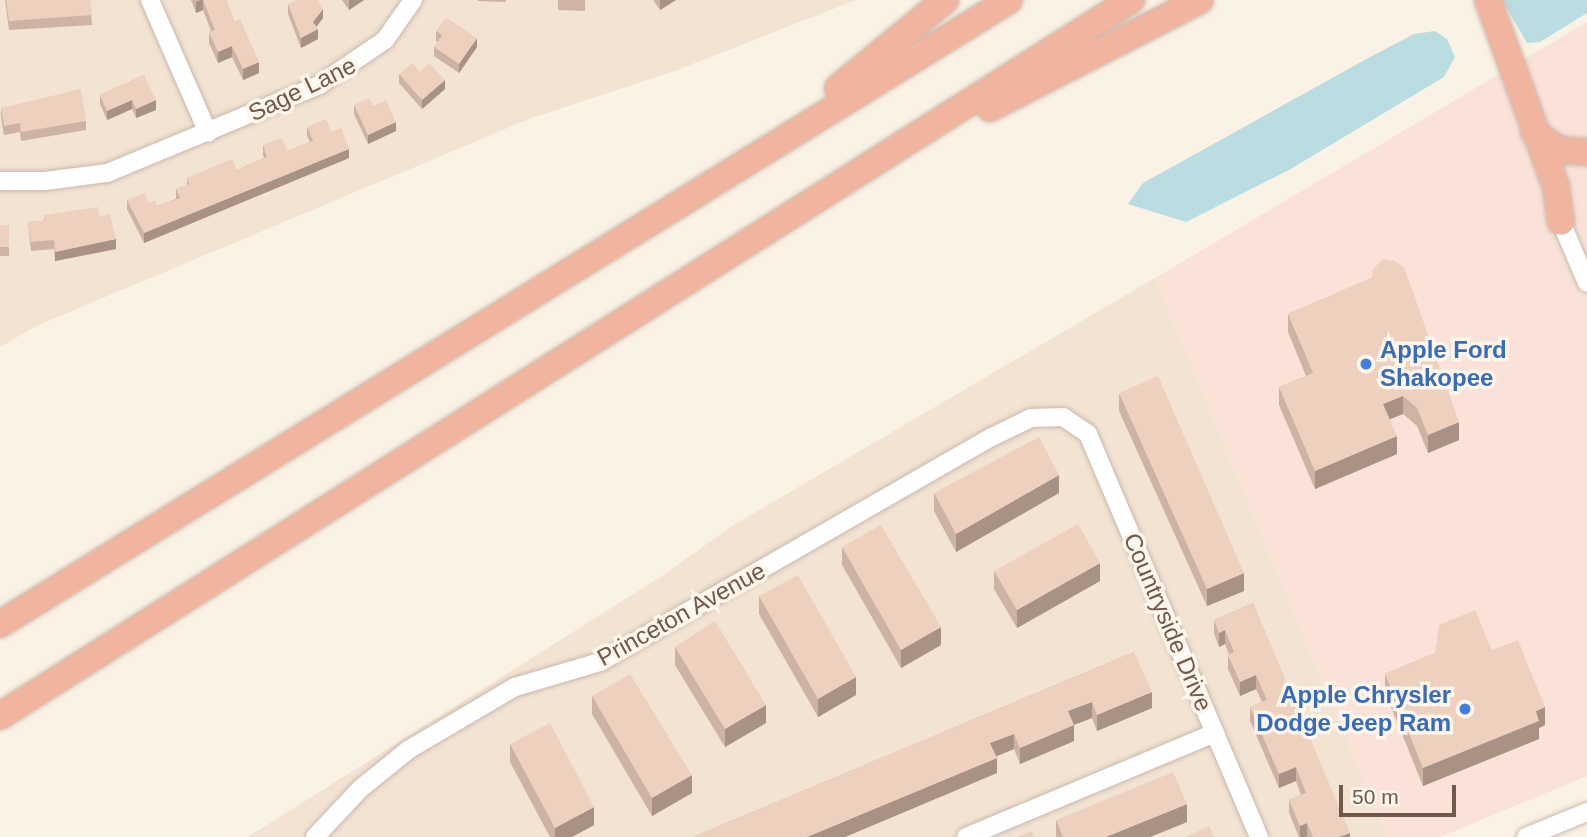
<!DOCTYPE html>
<style>
body{margin:0}
#map{position:relative;width:1587px;height:837px;overflow:hidden;background:#faf2e4;font-family:Arial,sans-serif}
div>[style]{position:absolute}
.residential>*{inset:0;background:#f2e3d3}
.commercial>*{inset:0;background:#fae2d9}
.water>*{inset:0;background:#badde2}
.roads{filter:drop-shadow(0 0 2px #cbb9ab) drop-shadow(0 0 2px #cbb9ab)}
.minor>*{height:18px;margin:-9px;padding:0 9px;transform-origin:9px;border-radius:9px;background:#fff}
.highway>*{height:26px;margin:-13px;padding:0 13px;transform-origin:13px;border-radius:13px;background:#f1b49f}
.wall>*{inset:0;background:#cdb3a3}
.shaded-wall>*{inset:0;background:#a79285}
.building>*{inset:0;background:#eed0be}
.dots>*{width:19px;height:19px;translate:-50% -50%;box-sizing:border-box;border:4px solid #fef6ea;border-radius:50%}
span{translate:-50% -50%;white-space:nowrap;text-align:center;line-height:1.15;-webkit-text-stroke:7px #fef6ea;paint-order:stroke}
.street-label{font-size:24px;color:#71594c}
.shop-label{font-size:24px;color:#366cbe;font-weight:700}
.left{translate:0 -50%;text-align:left}
.right{translate:-100% -50%;text-align:right}
.scale{position:absolute;left:1339px;top:785px;width:117px;height:32px;box-sizing:border-box;border:4px solid #71594c;border-top:0;padding-left:9px;font-size:21px;line-height:24px;white-space:nowrap;color:#71594c;-webkit-text-stroke:5px #fef6ea;paint-order:stroke}
</style>
<div id="map">
<div class="residential">
<i style="clip-path:polygon(0 0,856px 0,677px 70px,529px 119px,36px 326px,0 347px)"></i>
<i style="clip-path:polygon(1155px 278px,1387px 837px,248px 837px,662px 576px,732px 526px)"></i>
</div>
<div class="commercial">
<i style="clip-path:polygon(1587px 22px,1587px 776px,1440px 837px,1387px 837px,1155px 278px)"></i>
</div>
<div class="water">
<i style="clip-path:polygon(1502px 0,1587px 0,1587px 13px,1540px 42px,1527px 43px)"></i>
<i style="clip-path:polygon(1435px 31px,1447px 39px,1455px 57px,1444px 77px,1289px 170px,1186px 222px,1128px 204px,1143px 183px,1370px 57px,1414px 34px)"></i>
</div>
<div class="roads">
<div class="minor">
<i style="left:150px;top:0;width:145px;rotate:66.4deg"></i>
<i style="left:0;top:181px;width:45px"></i>
<i style="left:45px;top:181px;width:63px;rotate:-7.4deg"></i>
<i style="left:107px;top:173px;width:230px;rotate:-22.5deg"></i>
<i style="left:319px;top:85px;width:80px;rotate:-34.3deg"></i>
<i style="left:385px;top:40px;width:49px;rotate:-55deg"></i>
<i style="left:1561px;top:222px;width:66px;rotate:66.9deg"></i>
<i style="left:315px;top:837px;width:66px;rotate:-46.8deg"></i>
<i style="left:360px;top:789px;width:62px;rotate:-39.1deg"></i>
<i style="left:408px;top:750px;width:124px;rotate:-30.5deg"></i>
<i style="left:515px;top:687px;width:89px;rotate:-16.4deg"></i>
<i style="left:600px;top:662px;width:452px;rotate:-29.9deg"></i>
<i style="left:992px;top:437px;width:43px;rotate:-26deg"></i>
<i style="left:1031px;top:418px;width:32px;rotate:-2deg"></i>
<i style="left:1063px;top:417px;width:30px;rotate:34deg"></i>
<i style="left:1088px;top:434px;width:438px;rotate:67deg"></i>
<i style="left:966px;top:837px;width:270px;rotate:-22.7deg"></i>
<i style="left:1526px;top:837px;width:66px;rotate:-22.3deg"></i>
</div>
<div class="highway">
<i style="left:1488px;top:0;width:199px;rotate:70deg"></i>
<i style="left:1556px;top:187px;width:35px;rotate:82deg"></i>
<i style="left:838px;top:88px;width:139px;rotate:-39.4deg"></i>
<i style="left:990px;top:108px;width:236px;rotate:-27.2deg"></i>
<i style="left:1534px;top:132px;width:31px;rotate:36deg"></i>
<i style="left:1559px;top:150px;width:28px;rotate:4deg"></i>
<i style="left:0;top:624px;width:1186px;rotate:-31.73deg"></i>
<i style="left:0;top:716px;width:1339px;rotate:-32.34deg"></i>
</div>
</div>
<div class="wall">
<i style="clip-path:polygon(5px 0,90px 0,92px 25px,9px 30px)"></i>
<i style="clip-path:polygon(191px 0,226px 0,234px 21px,259px 73px,243px 80px,232px 57px,218px 63px,209px 43px,209px 32px,211px 31px,203px 10px,196px 13px)"></i>
<i style="clip-path:polygon(342px 0,364px 0,349px 10px)"></i>
<i style="clip-path:polygon(478px 0,506px 0,506px 2px,478px 1px)"></i>
<i style="clip-path:polygon(558px 0,585px 0,585px 11px,558px 10px)"></i>
<i style="clip-path:polygon(653px 0,676px 0,660px 10px)"></i>
<i style="clip-path:polygon(288px 4px,323px 18px,316px 27px,318px 39px,301px 48px,288px 14px)"></i>
<i style="clip-path:polygon(436px 31px,477px 47px,459px 73px,434px 56px,434px 47px,438px 42px,436px 41px)"></i>
<i style="clip-path:polygon(420px 72px,445px 89px,422px 109px,399px 83px,399px 74px)"></i>
<i style="clip-path:polygon(144px 75px,156px 110px,136px 118px,132px 109px,107px 120px,100px 104px,100px 95px)"></i>
<i style="clip-path:polygon(354px 105px,373px 106px,396px 131px,368px 144px,354px 114px)"></i>
<i style="clip-path:polygon(1px 108px,86px 121px,86px 130px,21px 141px,20px 132px,4px 135px,1px 117px)"></i>
<i style="clip-path:polygon(307px 127px,331px 132px,349px 158px,144px 243px,127px 209px,127px 200px,149px 203px,157px 206px,176px 199px,176px 189px,187px 185px,187px 178px,237px 170px,264px 158px,263px 155px,263px 145px,287px 151px,310px 142px,307px 136px)"></i>
<i style="clip-path:polygon(44px 215px,100px 216px,116px 249px,55px 261px,54px 249px,31px 251px,28px 222px,44px 221px)"></i>
<i style="clip-path:polygon(0 225px,9px 225px,9px 256px,0 256px)"></i>
<i style="clip-path:polygon(1372px 278px,1459px 440px,1428px 453px,1417px 426px,1403px 414px,1390px 419px,1397px 454px,1315px 489px,1279px 405px,1279px 387px,1306px 376px,1288px 332px,1288px 314px)"></i>
<i style="clip-path:polygon(1119px 393px,1244px 591px,1207px 606px,1119px 411px)"></i>
<i style="clip-path:polygon(934px 493px,1059px 493px,956px 552px,934px 511px)"></i>
<i style="clip-path:polygon(842px 547px,941px 645px,901px 668px,842px 565px)"></i>
<i style="clip-path:polygon(994px 571px,1100px 581px,1017px 628px,994px 589px)"></i>
<i style="clip-path:polygon(759px 596px,856px 695px,818px 717px,759px 614px)"></i>
<i style="clip-path:polygon(1253px 603px,1350px 837px,1299px 837px,1289px 813px,1289px 800px,1301px 795px,1296px 781px,1279px 788px,1250px 721px,1250px 707px,1262px 702px,1256px 689px,1240px 696px,1228px 669px,1228px 655px,1229px 654px,1225px 644px,1219px 647px,1214px 634px,1214px 620px)"></i>
<i style="clip-path:polygon(675px 647px,766px 723px,725px 747px,675px 665px)"></i>
<i style="clip-path:polygon(1492px 650px,1545px 725px,1539px 728px,1539px 739px,1423px 786px,1385px 692px,1385px 674px,1435px 653px)"></i>
<i style="clip-path:polygon(1134px 652px,1152px 708px,1097px 731px,1092px 718px,1074px 725px,1074px 741px,1020px 764px,1014px 749px,996px 756px,997px 773px,845px 837px,693px 837px)"></i>
<i style="clip-path:polygon(592px 696px,692px 793px,652px 816px,592px 714px)"></i>
<i style="clip-path:polygon(510px 744px,594px 825px,572px 837px,550px 837px,510px 762px)"></i>
<i style="clip-path:polygon(1056px 820px,1187px 822px,1150px 837px,1056px 837px)"></i>
</div>
<div class="shaded-wall">
<i style="clip-path:polygon(201px 0,203px 0,203px 10px,196px 13px,196px 2px)"></i>
<i style="clip-path:polygon(349px 0,364px 0,349px 10px)"></i>
<i style="clip-path:polygon(660px 0,676px 0,660px 10px)"></i>
<i style="clip-path:polygon(323px 9px,323px 18px,313px 31px,313px 22px)"></i>
<i style="clip-path:polygon(318px 29px,318px 39px,301px 48px,301px 38px)"></i>
<i style="clip-path:polygon(477px 38px,477px 47px,459px 73px,459px 64px)"></i>
<i style="clip-path:polygon(232px 46px,232px 57px,218px 63px,218px 52px)"></i>
<i style="clip-path:polygon(259px 62px,259px 73px,243px 80px,243px 69px)"></i>
<i style="clip-path:polygon(445px 80px,445px 89px,422px 109px,422px 100px)"></i>
<i style="clip-path:polygon(132px 100px,132px 109px,107px 120px,107px 111px)"></i>
<i style="clip-path:polygon(156px 100px,156px 110px,136px 118px,136px 109px)"></i>
<i style="clip-path:polygon(396px 122px,396px 131px,368px 144px,368px 135px)"></i>
<i style="clip-path:polygon(349px 149px,349px 158px,144px 243px,144px 233px)"></i>
<i style="clip-path:polygon(116px 239px,116px 249px,55px 261px,55px 252px)"></i>
<i style="clip-path:polygon(1403px 396px,1403px 414px,1383px 422px,1383px 404px)"></i>
<i style="clip-path:polygon(1459px 422px,1459px 440px,1428px 453px,1428px 435px)"></i>
<i style="clip-path:polygon(1397px 436px,1397px 454px,1315px 489px,1315px 471px)"></i>
<i style="clip-path:polygon(1059px 475px,1059px 493px,956px 552px,956px 534px)"></i>
<i style="clip-path:polygon(1100px 563px,1100px 581px,1017px 628px,1017px 610px)"></i>
<i style="clip-path:polygon(1244px 573px,1244px 591px,1207px 606px,1207px 589px)"></i>
<i style="clip-path:polygon(941px 627px,941px 645px,901px 668px,901px 650px)"></i>
<i style="clip-path:polygon(1225px 630px,1225px 644px,1219px 647px,1219px 633px)"></i>
<i style="clip-path:polygon(1256px 675px,1256px 689px,1240px 696px,1240px 682px)"></i>
<i style="clip-path:polygon(856px 677px,856px 695px,818px 717px,818px 699px)"></i>
<i style="clip-path:polygon(1152px 692px,1152px 708px,1097px 731px,1097px 715px)"></i>
<i style="clip-path:polygon(1092px 702px,1092px 718px,1068px 727px,1068px 711px)"></i>
<i style="clip-path:polygon(766px 705px,766px 723px,725px 747px,725px 729px)"></i>
<i style="clip-path:polygon(1545px 707px,1545px 725px,1539px 728px,1539px 739px,1423px 786px,1423px 768px,1536px 711px)"></i>
<i style="clip-path:polygon(1074px 725px,1074px 741px,1020px 764px,1020px 748px)"></i>
<i style="clip-path:polygon(1014px 734px,1014px 749px,990px 759px,990px 743px)"></i>
<i style="clip-path:polygon(997px 758px,997px 773px,845px 837px,807px 837px)"></i>
<i style="clip-path:polygon(1296px 767px,1296px 781px,1279px 788px,1279px 774px)"></i>
<i style="clip-path:polygon(692px 775px,692px 793px,652px 816px,652px 798px)"></i>
<i style="clip-path:polygon(1187px 804px,1187px 822px,1150px 837px,1106px 837px)"></i>
<i style="clip-path:polygon(594px 807px,594px 825px,572px 837px,555px 837px,555px 828px)"></i>
<i style="clip-path:polygon(1307px 823px,1307px 837px,1300px 837px,1300px 826px)"></i>
<i style="clip-path:polygon(1350px 833px,1350px 837px,1339px 837px)"></i>
</div>
<div class="building">
<i style="clip-path:polygon(6px 0,90px 0,92px 15px,9px 21px)"></i>
<i style="clip-path:polygon(203px 0,226px 0,234px 21px,240px 19px,259px 62px,243px 69px,232px 46px,218px 52px,209px 32px,215px 30px)"></i>
<i style="clip-path:polygon(296px 0,318px 0,323px 9px,313px 22px,318px 29px,301px 38px,288px 4px)"></i>
<i style="clip-path:polygon(446px 17px,477px 38px,459px 64px,434px 47px,442px 35px,436px 31px)"></i>
<i style="clip-path:polygon(412px 63px,420px 72px,429px 63px,445px 80px,422px 100px,399px 74px)"></i>
<i style="clip-path:polygon(144px 75px,156px 100px,136px 109px,132px 100px,107px 111px,100px 95px)"></i>
<i style="clip-path:polygon(81px 89px,86px 121px,21px 132px,20px 123px,4px 126px,1px 108px)"></i>
<i style="clip-path:polygon(369px 98px,373px 106px,386px 100px,396px 122px,368px 135px,354px 105px)"></i>
<i style="clip-path:polygon(326px 119px,331px 132px,341px 128px,349px 149px,144px 233px,127px 200px,145px 193px,149px 203px,155px 200px,157px 206px,180px 198px,176px 189px,189px 184px,187px 178px,232px 159px,237px 170px,267px 157px,263px 145px,282px 138px,287px 151px,313px 141px,307px 127px)"></i>
<i style="clip-path:polygon(98px 207px,100px 216px,110px 214px,116px 239px,55px 252px,54px 240px,31px 242px,28px 222px,45px 221px,44px 215px)"></i>
<i style="clip-path:polygon(0 225px,9px 225px,9px 247px,0 247px)"></i>
<i style="clip-path:polygon(1383px 259px,1395px 261px,1404px 267px,1459px 422px,1428px 435px,1417px 408px,1403px 396px,1383px 404px,1397px 436px,1315px 471px,1279px 387px,1313px 373px,1288px 314px,1372px 278px,1373px 269px)"></i>
<i style="clip-path:polygon(1158px 376px,1244px 573px,1207px 589px,1119px 393px)"></i>
<i style="clip-path:polygon(1039px 437px,1059px 475px,956px 534px,934px 493px)"></i>
<i style="clip-path:polygon(1078px 524px,1100px 563px,1017px 610px,994px 571px)"></i>
<i style="clip-path:polygon(881px 525px,941px 627px,901px 650px,842px 547px)"></i>
<i style="clip-path:polygon(798px 575px,856px 677px,818px 699px,759px 596px)"></i>
<i style="clip-path:polygon(1253px 603px,1350px 833px,1339px 837px,1313px 837px,1307px 823px,1300px 826px,1289px 800px,1306px 793px,1296px 767px,1279px 774px,1250px 707px,1267px 700px,1256px 675px,1240px 682px,1228px 655px,1234px 652px,1225px 630px,1219px 633px,1214px 620px)"></i>
<i style="clip-path:polygon(1475px 610px,1492px 650px,1518px 640px,1545px 707px,1536px 711px,1539px 721px,1423px 768px,1385px 674px,1435px 653px,1439px 625px)"></i>
<i style="clip-path:polygon(715px 621px,766px 705px,725px 729px,675px 647px)"></i>
<i style="clip-path:polygon(1134px 652px,1152px 692px,1097px 715px,1092px 702px,1068px 711px,1074px 725px,1020px 748px,1014px 734px,990px 743px,997px 758px,807px 837px,693px 837px)"></i>
<i style="clip-path:polygon(630px 674px,692px 775px,652px 798px,592px 696px)"></i>
<i style="clip-path:polygon(550px 723px,594px 807px,555px 828px,510px 744px)"></i>
<i style="clip-path:polygon(1173px 772px,1187px 804px,1106px 837px,1063px 837px,1056px 820px)"></i>
<i style="clip-path:polygon(1209px 826px,1214px 837px,1186px 837px)"></i>
<i style="clip-path:polygon(1032px 831px,1035px 837px,1017px 837px)"></i>
</div>
<div class="dots">
<i style="left:1366px;top:364px;background:#3f7fe0"></i>
<i style="left:1465px;top:709px;background:#3f7fe0"></i>
</div>
<div class="street-label">
<span style="left:302px;top:89px;rotate:-26deg">Sage Lane</span>
<span style="left:681px;top:614px;rotate:-29deg">Princeton Avenue</span>
<span style="left:1168px;top:622px;rotate:67deg">Countryside Drive</span>
</div>
<div class="shop-label">
<span class="left" style="left:1380px;top:364px">Apple Ford<br>Shakopee</span>
<span class="right" style="left:1451px;top:709px">Apple Chrysler<br>Dodge Jeep Ram</span>
</div>
<div class="scale">50 m</div>
</div>
